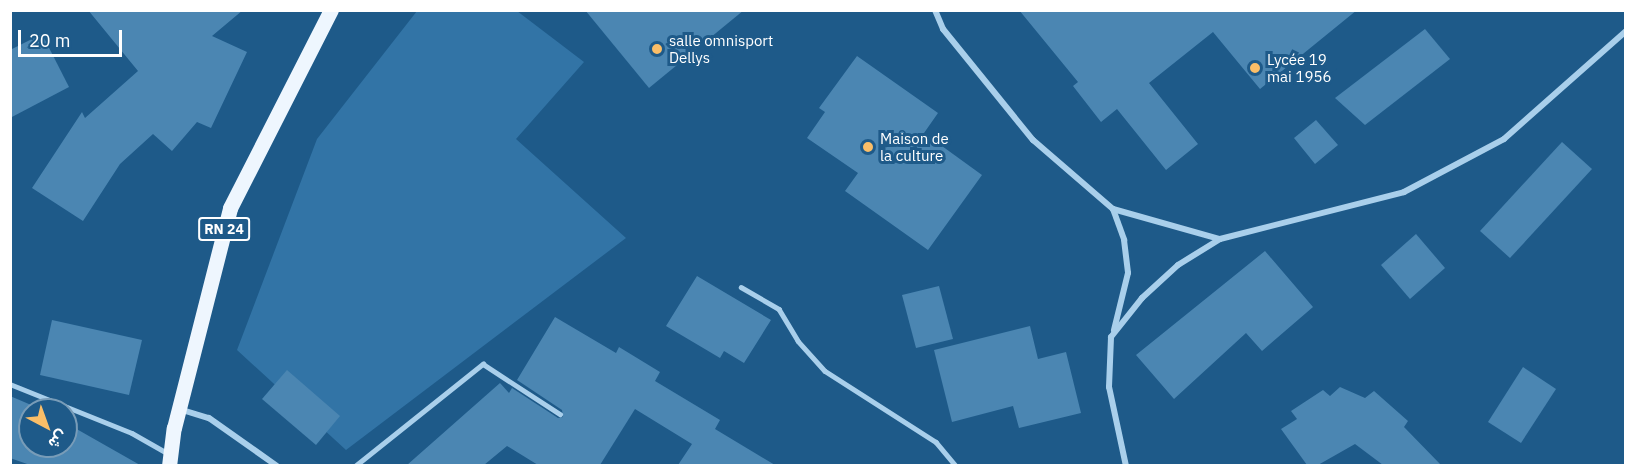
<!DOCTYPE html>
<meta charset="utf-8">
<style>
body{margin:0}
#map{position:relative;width:1636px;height:476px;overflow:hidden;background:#1e5a89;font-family:"IBM Plex Sans",Vazirmatn,sans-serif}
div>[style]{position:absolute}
.green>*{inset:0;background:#3274a6}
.building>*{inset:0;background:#4b86b2}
.lane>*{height:4.5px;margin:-2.25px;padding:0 2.25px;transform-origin:2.25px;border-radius:2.25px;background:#a9cfeb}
.street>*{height:6px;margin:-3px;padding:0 3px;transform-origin:3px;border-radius:3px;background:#a9cfeb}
.primary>*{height:15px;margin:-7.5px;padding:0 7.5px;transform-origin:7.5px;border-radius:7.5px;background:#eef6fe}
.dots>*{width:16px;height:16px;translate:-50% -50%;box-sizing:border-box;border:3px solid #1e5a89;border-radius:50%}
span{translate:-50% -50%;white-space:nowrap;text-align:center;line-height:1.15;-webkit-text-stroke:6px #1e5a89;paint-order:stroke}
.shield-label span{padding:2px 4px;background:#1e5a89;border:2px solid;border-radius:4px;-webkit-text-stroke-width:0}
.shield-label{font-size:14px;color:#fff;font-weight:700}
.poi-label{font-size:15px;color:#fff}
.left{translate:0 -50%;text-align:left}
.frame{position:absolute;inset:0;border:12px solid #fff;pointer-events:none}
.north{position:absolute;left:18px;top:398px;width:60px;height:60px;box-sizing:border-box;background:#1e5a89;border:2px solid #789cb8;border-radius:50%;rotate:139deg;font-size:16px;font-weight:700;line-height:24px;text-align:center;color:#fff}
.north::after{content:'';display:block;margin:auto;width:21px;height:27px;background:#fabe68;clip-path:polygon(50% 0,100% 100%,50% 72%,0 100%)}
.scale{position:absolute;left:18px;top:30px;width:104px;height:27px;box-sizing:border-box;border:3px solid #fff;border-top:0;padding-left:8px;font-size:18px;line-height:21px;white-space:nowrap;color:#fff;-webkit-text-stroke:4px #1e5a89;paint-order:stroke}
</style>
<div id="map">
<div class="green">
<i style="clip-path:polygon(417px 11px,517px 11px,584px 62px,516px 139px,626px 238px,346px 450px,237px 350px,317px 139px)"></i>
</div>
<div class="building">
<i style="clip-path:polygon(88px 10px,243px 10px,212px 36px,247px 52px,211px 128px,197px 122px,172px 151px,153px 134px,120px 164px,83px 221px,32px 188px,82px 112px,85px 118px,138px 71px)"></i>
<i style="clip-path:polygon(585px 10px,744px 10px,649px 88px)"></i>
<i style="clip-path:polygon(1019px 10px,1357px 10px,1260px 89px,1213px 32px,1149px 83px,1198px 144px,1166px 170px,1117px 109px,1101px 122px,1073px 86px,1078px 82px)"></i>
<i style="clip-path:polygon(1425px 29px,1450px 59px,1365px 125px,1335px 98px)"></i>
<i style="clip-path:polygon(42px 34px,69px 87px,10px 118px,10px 50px)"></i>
<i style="clip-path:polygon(857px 56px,938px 113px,924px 133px,982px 175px,928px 250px,845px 191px,858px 173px,807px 138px,825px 112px,819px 108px)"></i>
<i style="clip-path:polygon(1316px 120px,1338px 145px,1315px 164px,1294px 138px)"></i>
<i style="clip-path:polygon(1562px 142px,1592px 169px,1510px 258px,1480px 231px)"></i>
<i style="clip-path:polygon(1416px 234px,1445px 268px,1410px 299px,1381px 265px)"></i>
<i style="clip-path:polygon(1265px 251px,1313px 307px,1262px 351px,1246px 333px,1174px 399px,1136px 355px)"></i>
<i style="clip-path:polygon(697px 276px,771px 320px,744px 363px,724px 351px,720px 358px,666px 326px)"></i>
<i style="clip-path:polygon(939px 286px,953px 339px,916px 348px,902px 295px)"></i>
<i style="clip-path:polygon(555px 317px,616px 353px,619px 347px,660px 372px,655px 381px,720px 420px,715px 429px,775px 465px,678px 465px,692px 444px,635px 409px,600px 465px,538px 465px,507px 446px,484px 465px,407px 465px,500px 383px,509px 393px,512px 388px,558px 418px,563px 417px,562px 410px,517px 380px)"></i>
<i style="clip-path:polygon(52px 320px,142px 340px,129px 395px,40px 375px)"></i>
<i style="clip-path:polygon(1030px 326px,1038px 359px,1066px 352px,1081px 413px,1019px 428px,1013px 406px,952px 422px,934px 350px)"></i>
<i style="clip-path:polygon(1523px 367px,1556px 389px,1521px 443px,1488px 422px)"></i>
<i style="clip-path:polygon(287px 370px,340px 416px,316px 445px,262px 399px)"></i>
<i style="clip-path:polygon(1340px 387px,1365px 398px,1374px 391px,1408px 421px,1404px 427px,1441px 465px,1383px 465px,1355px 444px,1318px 465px,1307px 465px,1281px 429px,1297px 419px,1291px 411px,1323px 390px,1330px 396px)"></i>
<i style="clip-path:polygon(10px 396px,43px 410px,30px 410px,30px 446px,66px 446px,66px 423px,140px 465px,30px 465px,10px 458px)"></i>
</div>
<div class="lane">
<i style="left:741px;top:287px;width:44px;rotate:30.1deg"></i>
<i style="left:779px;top:309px;width:37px;rotate:59deg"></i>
<i style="left:798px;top:341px;width:40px;rotate:48deg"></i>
<i style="left:825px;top:371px;width:132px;rotate:32.6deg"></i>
<i style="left:936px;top:442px;width:31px;rotate:50deg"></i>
<i style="left:10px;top:384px;width:131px;rotate:21.9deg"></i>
<i style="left:132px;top:433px;width:40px;rotate:29.7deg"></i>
<i style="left:355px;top:466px;width:164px;rotate:-38.6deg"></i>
<i style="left:483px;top:364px;width:92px;rotate:33deg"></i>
</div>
<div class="street">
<i style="left:935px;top:10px;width:21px;rotate:67deg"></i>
<i style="left:943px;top:29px;width:143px;rotate:51deg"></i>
<i style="left:1033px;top:140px;width:106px;rotate:40.8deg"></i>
<i style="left:1113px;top:209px;width:111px;rotate:15.7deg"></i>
<i style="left:1220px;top:239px;width:190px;rotate:-14.3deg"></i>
<i style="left:1404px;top:192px;width:113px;rotate:-27.9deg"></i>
<i style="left:1504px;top:139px;width:163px;rotate:-41.5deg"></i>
<i style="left:1113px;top:209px;width:33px;rotate:70deg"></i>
<i style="left:1124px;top:240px;width:33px;rotate:83deg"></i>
<i style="left:1128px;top:273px;width:59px;rotate:103.8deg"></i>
<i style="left:179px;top:409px;width:31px;rotate:17deg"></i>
<i style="left:209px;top:418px;width:83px;rotate:35.2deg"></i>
<i style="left:1126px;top:466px;width:81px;rotate:-102.1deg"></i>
<i style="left:1109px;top:387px;width:50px;rotate:-87.7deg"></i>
<i style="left:1111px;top:337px;width:50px;rotate:-51.5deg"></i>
<i style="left:1142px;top:298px;width:49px;rotate:-42.5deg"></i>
<i style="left:1178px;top:265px;width:49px;rotate:-31.8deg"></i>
</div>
<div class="primary">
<i style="left:169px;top:466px;width:38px;rotate:-83deg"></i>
<i style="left:174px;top:428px;width:227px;rotate:-75.7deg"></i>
<i style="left:230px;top:208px;width:222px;rotate:-63deg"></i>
</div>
<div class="dots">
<i style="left:657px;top:49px;background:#fabe68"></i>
<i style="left:1255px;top:68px;background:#fabe68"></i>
<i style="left:868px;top:147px;background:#fabe68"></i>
</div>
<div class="shield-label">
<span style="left:224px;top:229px">RN 24</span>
</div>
<div class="poi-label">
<span class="left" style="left:669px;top:49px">salle omnisport<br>Dellys</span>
<span class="left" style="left:1267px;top:68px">Lycée 19<br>mai 1956</span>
<span class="left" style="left:880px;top:147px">Maison de<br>la culture</span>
</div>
<div class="frame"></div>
<div class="north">ش</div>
<div class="scale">20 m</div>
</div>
